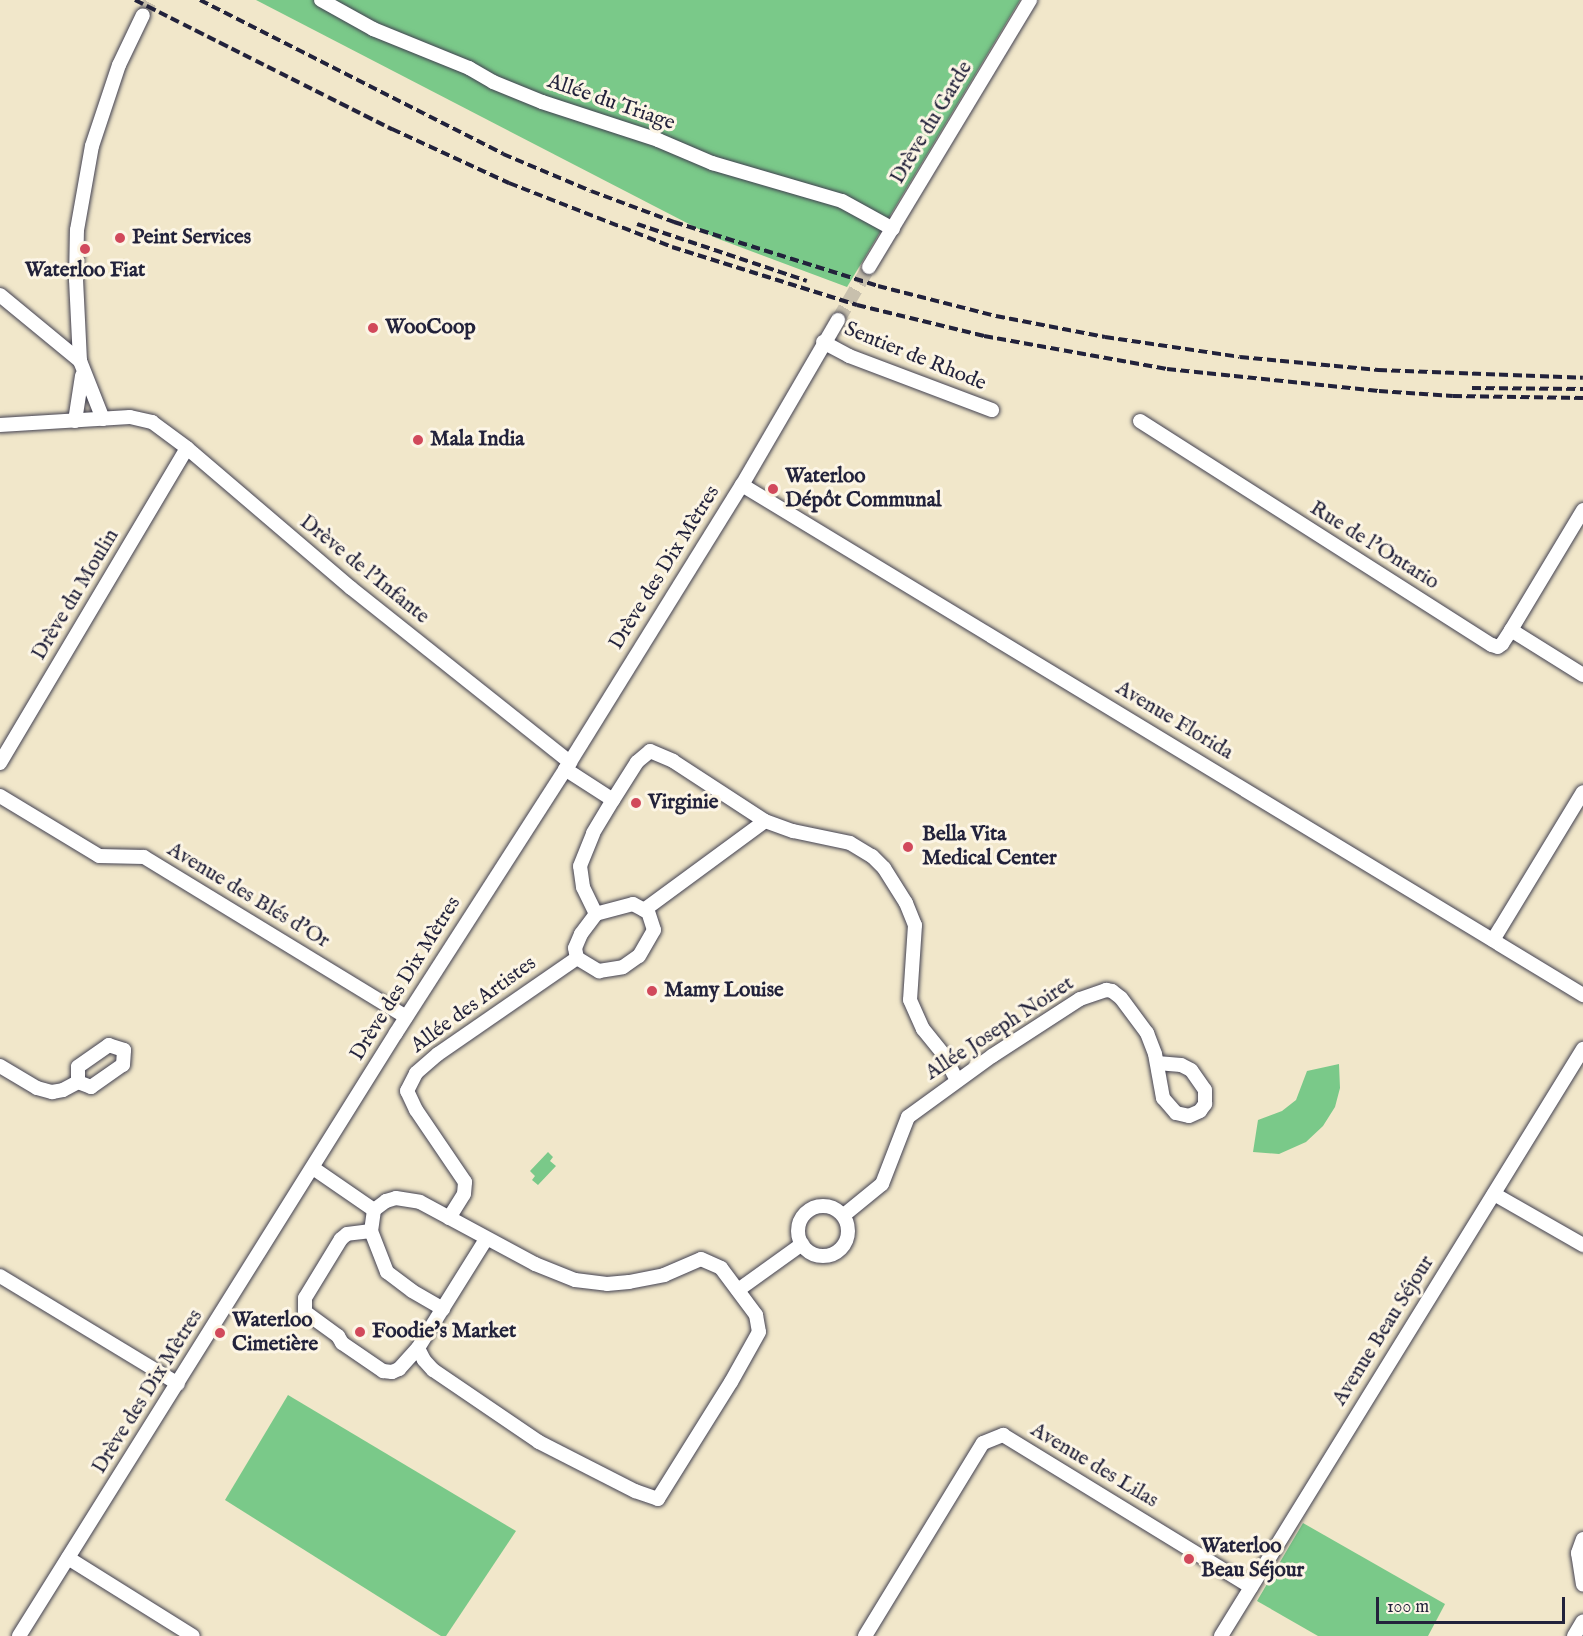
<!DOCTYPE html>
<meta charset="utf-8">
<style>
body{margin:0}
#map{position:relative;width:1583px;height:1636px;overflow:hidden;background:#f1e7ca;font-family:"IM FELL English",serif}
div>[style]{position:absolute}
.green>*{inset:0;background:#7ac989}
.street-tunnel>*{height:14px;margin-top:-7px;transform-origin:0;background:repeating-linear-gradient(90deg,#c8c0ad 0 14px,transparent 0 21px)}
.roads{filter:drop-shadow(0 0 2px #414050) drop-shadow(0 0 2px #414050)}
.street>*{height:14px;margin:-7px;padding:0 7px;transform-origin:7px;border-radius:7px;background:#fff}
.street>.ring{margin:-7px;padding:0;box-sizing:content-box;background:none;border:14px solid #fff;border-radius:50%}
.rail>*{height:4px;margin-top:-2px;transform-origin:0;background:repeating-linear-gradient(90deg,#22223b 0 9px,transparent 0 13.5px)}
.dots>*{width:16px;height:16px;translate:-50% -50%;box-sizing:border-box;border:3px solid #fcf5e5;border-radius:50%}
span{translate:-50% -50%;white-space:nowrap;text-align:center;line-height:1.15;-webkit-text-stroke:6px #fcf5e5;paint-order:stroke}
.street-label{font-size:21px;color:#22223b}
.poi-label{font-size:21px;color:#22223b;font-weight:700}
.left{translate:0 -50%;text-align:left}
.scale{position:absolute;left:1376px;top:1597px;width:189px;height:27px;box-sizing:border-box;border:3px solid #22223b;border-top:0;padding-left:8px;font-size:18px;line-height:21px;white-space:nowrap;color:#22223b;-webkit-text-stroke:4px #fcf5e5;paint-order:stroke}
</style>
<div id="map">
<div class="green">
<i style="clip-path:polygon(256px 0,1020px 0,847px 287px,716px 238px)"></i>
<i style="clip-path:polygon(1339px 1064px,1340px 1088px,1335px 1107px,1323px 1126px,1306px 1142px,1279px 1154px,1253px 1152px,1258px 1120px,1282px 1111px,1296px 1100px,1307px 1071px)"></i>
<i style="clip-path:polygon(548px 1152px,553px 1157px,550px 1161px,556px 1166px,538px 1185px,532px 1180px,535px 1176px,530px 1171px)"></i>
<i style="clip-path:polygon(288px 1395px,516px 1531px,446px 1636px,441px 1636px,225px 1500px)"></i>
<i style="clip-path:polygon(1303px 1523px,1445px 1604px,1428px 1636px,1318px 1636px,1257px 1601px)"></i>
</div>
<div class="street-tunnel">
<i style="left:143px;top:15px;width:17px;rotate:-62deg"></i>
<i style="left:838px;top:320px;width:61px;rotate:-59.7deg"></i>
</div>
<div class="roads">
<div class="street">
<i style="left:321px;top:0;width:60px;rotate:29.1deg"></i>
<i style="left:373px;top:29px;width:104px;rotate:22.1deg"></i>
<i style="left:469px;top:68px;width:28px;rotate:30deg"></i>
<i style="left:493px;top:82px;width:53px;rotate:22.2deg"></i>
<i style="left:542px;top:102px;width:122px;rotate:18.1deg"></i>
<i style="left:658px;top:140px;width:59px;rotate:23.1deg"></i>
<i style="left:712px;top:163px;width:135px;rotate:16.3deg"></i>
<i style="left:842px;top:201px;width:58px;rotate:28.8deg"></i>
<i style="left:869px;top:267px;width:312px;rotate:-58.9deg"></i>
<i style="left:0;top:295px;width:104px;rotate:39.5deg"></i>
<i style="left:823px;top:342px;width:30px;rotate:28deg"></i>
<i style="left:849px;top:356px;width:153px;rotate:20.7deg"></i>
<i style="left:103px;top:419px;width:62px;rotate:-111.6deg"></i>
<i style="left:80px;top:361px;width:81px;rotate:-92.8deg"></i>
<i style="left:76px;top:280px;width:50px;rotate:-88.9deg"></i>
<i style="left:77px;top:230px;width:85px;rotate:-79.9deg"></i>
<i style="left:92px;top:146px;width:85px;rotate:-71.6deg"></i>
<i style="left:119px;top:65px;width:55px;rotate:-64.4deg"></i>
<i style="left:75px;top:421px;width:46px;rotate:-81.2deg"></i>
<i style="left:1140px;top:421px;width:417px;rotate:32.5deg"></i>
<i style="left:1492px;top:645px;width:6px;rotate:18deg"></i>
<i style="left:1498px;top:647px;width:5px;rotate:-37deg"></i>
<i style="left:1502px;top:644px;width:17px;rotate:-57deg"></i>
<i style="left:1511px;top:630px;width:85px;rotate:32deg"></i>
<i style="left:0;top:425px;width:130px;rotate:-3.5deg"></i>
<i style="left:130px;top:417px;width:23px;rotate:13deg"></i>
<i style="left:152px;top:422px;width:44px;rotate:36.6deg"></i>
<i style="left:187px;top:448px;width:216px;rotate:40.5deg"></i>
<i style="left:351px;top:588px;width:280px;rotate:38.5deg"></i>
<i style="left:742px;top:485px;width:984px;rotate:31.23deg"></i>
<i style="left:1511px;top:630px;width:140px;rotate:-59deg"></i>
<i style="left:0;top:763px;width:366px;rotate:-59.3deg"></i>
<i style="left:565px;top:769px;width:57px;rotate:32.9deg"></i>
<i style="left:613px;top:800px;width:45px;rotate:-57.7deg"></i>
<i style="left:637px;top:762px;width:17px;rotate:-40deg"></i>
<i style="left:650px;top:751px;width:25px;rotate:23deg"></i>
<i style="left:673px;top:761px;width:110px;rotate:33.1deg"></i>
<i style="left:765px;top:821px;width:30px;rotate:20deg"></i>
<i style="left:793px;top:831px;width:58px;rotate:11.9deg"></i>
<i style="left:850px;top:843px;width:26px;rotate:31deg"></i>
<i style="left:872px;top:856px;width:17px;rotate:45deg"></i>
<i style="left:884px;top:868px;width:41px;rotate:57.8deg"></i>
<i style="left:906px;top:903px;width:24px;rotate:68deg"></i>
<i style="left:915px;top:925px;width:75px;rotate:93.8deg"></i>
<i style="left:910px;top:1000px;width:32px;rotate:66deg"></i>
<i style="left:923px;top:1029px;width:33px;rotate:51deg"></i>
<i style="left:944px;top:1055px;width:28px;rotate:63deg"></i>
<i style="left:0;top:796px;width:116px;rotate:31.2deg"></i>
<i style="left:99px;top:856px;width:45px;rotate:1.3deg"></i>
<i style="left:144px;top:857px;width:307px;rotate:31.4deg"></i>
<i style="left:644px;top:910px;width:150px;rotate:-36.3deg"></i>
<i style="left:596px;top:914px;width:25px;rotate:127deg"></i>
<i style="left:581px;top:934px;width:15px;rotate:113deg"></i>
<i style="left:575px;top:948px;width:10px;rotate:79deg"></i>
<i style="left:577px;top:958px;width:26px;rotate:31deg"></i>
<i style="left:599px;top:971px;width:24px;rotate:-9deg"></i>
<i style="left:623px;top:967px;width:19px;rotate:-35deg"></i>
<i style="left:639px;top:956px;width:30px;rotate:-60deg"></i>
<i style="left:654px;top:930px;width:19px;rotate:-108deg"></i>
<i style="left:648px;top:912px;width:17px;rotate:-152deg"></i>
<i style="left:633px;top:904px;width:38px;rotate:165deg"></i>
<i style="left:596px;top:914px;width:30px;rotate:-116deg"></i>
<i style="left:583px;top:887px;width:21px;rotate:-98deg"></i>
<i style="left:580px;top:866px;width:35px;rotate:-68deg"></i>
<i style="left:593px;top:833px;width:39px;rotate:-59deg"></i>
<i style="left:1493px;top:940px;width:173px;rotate:-58.7deg"></i>
<i style="left:0;top:1066px;width:43px;rotate:30.7deg"></i>
<i style="left:37px;top:1088px;width:16px;rotate:15deg"></i>
<i style="left:52px;top:1092px;width:11px;rotate:-10deg"></i>
<i style="left:63px;top:1090px;width:17px;rotate:-28deg"></i>
<i style="left:78px;top:1082px;width:14px;rotate:21deg"></i>
<i style="left:91px;top:1087px;width:39px;rotate:-35deg"></i>
<i style="left:123px;top:1065px;width:15px;rotate:-86deg"></i>
<i style="left:124px;top:1050px;width:16px;rotate:-162deg"></i>
<i style="left:109px;top:1045px;width:38px;rotate:145deg"></i>
<i style="left:78px;top:1067px;width:15px;rotate:90deg"></i>
<i style="left:313px;top:1168px;width:74px;rotate:34.5deg"></i>
<i style="left:374px;top:1210px;width:15px;rotate:-37deg"></i>
<i style="left:386px;top:1201px;width:10px;rotate:-17deg"></i>
<i style="left:396px;top:1198px;width:24px;rotate:9deg"></i>
<i style="left:420px;top:1202px;width:131px;rotate:28.3deg"></i>
<i style="left:535px;top:1264px;width:43px;rotate:21.8deg"></i>
<i style="left:575px;top:1280px;width:32px;rotate:7deg"></i>
<i style="left:607px;top:1284px;width:22px;rotate:-5deg"></i>
<i style="left:629px;top:1282px;width:36px;rotate:-11deg"></i>
<i style="left:664px;top:1275px;width:40px;rotate:-23.4deg"></i>
<i style="left:701px;top:1259px;width:22px;rotate:24deg"></i>
<i style="left:721px;top:1268px;width:59px;rotate:53.3deg"></i>
<i style="left:756px;top:1315px;width:17px;rotate:80deg"></i>
<i style="left:759px;top:1332px;width:57px;rotate:119.2deg"></i>
<i style="left:731px;top:1382px;width:138px;rotate:122deg"></i>
<i style="left:658px;top:1499px;width:24px;rotate:-161deg"></i>
<i style="left:635px;top:1491px;width:108px;rotate:-153deg"></i>
<i style="left:539px;top:1442px;width:128px;rotate:-145.8deg"></i>
<i style="left:433px;top:1370px;width:13px;rotate:-132deg"></i>
<i style="left:424px;top:1360px;width:13px;rotate:-117deg"></i>
<i style="left:418px;top:1348px;width:128px;rotate:-58deg"></i>
<i style="left:1494px;top:1194px;width:103px;rotate:29.8deg"></i>
<i class="ring" style="left:798px;top:1206px;width:36px;height:36px"></i>
<i style="left:374px;top:1210px;width:21px;rotate:98deg"></i>
<i style="left:371px;top:1231px;width:44px;rotate:68.7deg"></i>
<i style="left:387px;top:1272px;width:31px;rotate:37deg"></i>
<i style="left:412px;top:1291px;width:36px;rotate:30deg"></i>
<i style="left:844px;top:1215px;width:49px;rotate:-39.2deg"></i>
<i style="left:882px;top:1184px;width:72px;rotate:-68.8deg"></i>
<i style="left:908px;top:1117px;width:104px;rotate:-36deg"></i>
<i style="left:992px;top:1056px;width:105px;rotate:-32.9deg"></i>
<i style="left:1080px;top:999px;width:28px;rotate:-19deg"></i>
<i style="left:1106px;top:990px;width:6px;rotate:9deg"></i>
<i style="left:1112px;top:991px;width:11px;rotate:38deg"></i>
<i style="left:1121px;top:998px;width:44px;rotate:53.4deg"></i>
<i style="left:1147px;top:1033px;width:22px;rotate:69deg"></i>
<i style="left:1155px;top:1054px;width:45px;rotate:79.7deg"></i>
<i style="left:1163px;top:1098px;width:20px;rotate:49deg"></i>
<i style="left:1176px;top:1113px;width:13px;rotate:13deg"></i>
<i style="left:1189px;top:1116px;width:12px;rotate:-24deg"></i>
<i style="left:1200px;top:1111px;width:9px;rotate:-54deg"></i>
<i style="left:1205px;top:1104px;width:14px;rotate:-90deg"></i>
<i style="left:1205px;top:1090px;width:24px;rotate:-125deg"></i>
<i style="left:1191px;top:1070px;width:11px;rotate:-153deg"></i>
<i style="left:1181px;top:1065px;width:24px;rotate:-175deg"></i>
<i style="left:449px;top:1218px;width:28px;rotate:-58deg"></i>
<i style="left:464px;top:1194px;width:12px;rotate:-85deg"></i>
<i style="left:465px;top:1182px;width:87px;rotate:-124.2deg"></i>
<i style="left:416px;top:1110px;width:21px;rotate:-115deg"></i>
<i style="left:407px;top:1091px;width:20px;rotate:-63deg"></i>
<i style="left:416px;top:1073px;width:29px;rotate:-41deg"></i>
<i style="left:438px;top:1054px;width:169px;rotate:-34.6deg"></i>
<i style="left:371px;top:1231px;width:24px;rotate:173deg"></i>
<i style="left:347px;top:1234px;width:8px;rotate:140deg"></i>
<i style="left:341px;top:1239px;width:69px;rotate:121.4deg"></i>
<i style="left:305px;top:1298px;width:14px;rotate:90deg"></i>
<i style="left:305px;top:1312px;width:41px;rotate:36deg"></i>
<i style="left:338px;top:1336px;width:8px;rotate:60deg"></i>
<i style="left:342px;top:1343px;width:50px;rotate:34.3deg"></i>
<i style="left:383px;top:1371px;width:9px;rotate:6deg"></i>
<i style="left:392px;top:1372px;width:8px;rotate:-23deg"></i>
<i style="left:399px;top:1369px;width:28px;rotate:-48deg"></i>
<i style="left:0;top:1276px;width:208px;rotate:31.2deg"></i>
<i style="left:738px;top:1290px;width:79px;rotate:-35.7deg"></i>
<i style="left:1583px;top:1539px;width:15px;rotate:110deg"></i>
<i style="left:1578px;top:1553px;width:32px;rotate:81deg"></i>
<i style="left:68px;top:1558px;width:147px;rotate:32deg"></i>
<i style="left:19px;top:1636px;width:711px;rotate:-57.99deg"></i>
<i style="left:396px;top:1033px;width:322px;rotate:-57.3deg"></i>
<i style="left:570px;top:762px;width:326px;rotate:-58.2deg"></i>
<i style="left:742px;top:485px;width:191px;rotate:-59.8deg"></i>
<i style="left:865px;top:1636px;width:226px;rotate:-58.6deg"></i>
<i style="left:983px;top:1443px;width:22px;rotate:-22deg"></i>
<i style="left:1003px;top:1435px;width:291px;rotate:31.5deg"></i>
<i style="left:1221px;top:1636px;width:690px;rotate:-58.34deg"></i>
<i style="left:1574px;top:1636px;width:17px;rotate:-59deg"></i>
</div>
</div>
<div class="rail">
<i style="left:135px;top:0;width:288px;rotate:26.7deg"></i>
<i style="left:392px;top:129px;width:129px;rotate:24.8deg"></i>
<i style="left:509px;top:183px;width:175px;rotate:21.4deg"></i>
<i style="left:672px;top:247px;width:194px;rotate:17.4deg"></i>
<i style="left:857px;top:305px;width:131px;rotate:13.7deg"></i>
<i style="left:984px;top:336px;width:186px;rotate:10.2deg"></i>
<i style="left:1167px;top:369px;width:213px;rotate:5.9deg"></i>
<i style="left:1379px;top:391px;width:74px;rotate:3.9deg"></i>
<i style="left:1453px;top:396px;width:130px;rotate:0.9deg"></i>
<i style="left:200px;top:0;width:340px;rotate:26.9deg"></i>
<i style="left:503px;top:154px;width:95px;rotate:22.8deg"></i>
<i style="left:591px;top:191px;width:89px;rotate:20.5deg"></i>
<i style="left:674px;top:222px;width:214px;rotate:17.4deg"></i>
<i style="left:878px;top:286px;width:122px;rotate:14.3deg"></i>
<i style="left:996px;top:316px;width:111px;rotate:10.9deg"></i>
<i style="left:1105px;top:337px;width:136px;rotate:8.4deg"></i>
<i style="left:1240px;top:357px;width:139px;rotate:5.4deg"></i>
<i style="left:1378px;top:370px;width:205px;rotate:2.2deg"></i>
<i style="left:637px;top:224px;width:179px;rotate:18.5deg"></i>
<i style="left:1472px;top:388px;width:111px;rotate:0.5deg"></i>
</div>
<div class="dots">
<i style="left:120px;top:238px;background:#d1495b"></i>
<i style="left:85px;top:249px;background:#d1495b"></i>
<i style="left:373px;top:328px;background:#d1495b"></i>
<i style="left:418px;top:440px;background:#d1495b"></i>
<i style="left:773px;top:489px;background:#d1495b"></i>
<i style="left:636px;top:803px;background:#d1495b"></i>
<i style="left:908px;top:847px;background:#d1495b"></i>
<i style="left:652px;top:991px;background:#d1495b"></i>
<i style="left:360px;top:1332px;background:#d1495b"></i>
<i style="left:220px;top:1333px;background:#d1495b"></i>
<i style="left:1189px;top:1559px;background:#d1495b"></i>
</div>
<div class="street-label">
<span style="left:611px;top:103px;rotate:19deg">Allée du Triage</span>
<span style="left:932px;top:123px;rotate:-59deg">Drève du Garde</span>
<span style="left:915px;top:357px;rotate:22deg">Sentier de Rhode</span>
<span style="left:1374px;top:546px;rotate:32deg">Rue de l'Ontario</span>
<span style="left:665px;top:568px;rotate:-58deg">Drève des Dix Mètres</span>
<span style="left:364px;top:570px;rotate:39deg">Drève de l'Infante</span>
<span style="left:76px;top:595px;rotate:-59deg">Drève du Moulin</span>
<span style="left:1174px;top:721px;rotate:31deg">Avenue Florida</span>
<span style="left:248px;top:896px;rotate:31deg">Avenue des Blés d'Or</span>
<span style="left:406px;top:979px;rotate:-58deg">Drève des Dix Mètres</span>
<span style="left:474px;top:1005px;rotate:-36deg">Allée des Artistes</span>
<span style="left:1000px;top:1029px;rotate:-33deg">Allée Joseph Noiret</span>
<span style="left:1384px;top:1331px;rotate:-58deg">Avenue Beau Séjour</span>
<span style="left:148px;top:1392px;rotate:-58deg">Drève des Dix Mètres</span>
<span style="left:1094px;top:1466px;rotate:31deg">Avenue des Lilas</span>
</div>
<div class="poi-label">
<span class="left" style="left:132px;top:238px">Peint Services</span>
<span style="left:85px;top:271px">Waterloo Fiat</span>
<span class="left" style="left:385px;top:328px">WooCoop</span>
<span class="left" style="left:430px;top:440px">Mala India</span>
<span class="left" style="left:785px;top:489px">Waterloo<br>Dépôt Communal</span>
<span class="left" style="left:648px;top:803px">Virginie</span>
<span class="left" style="left:922px;top:847px">Bella Vita<br>Medical Center</span>
<span class="left" style="left:664px;top:991px">Mamy Louise</span>
<span class="left" style="left:232px;top:1333px">Waterloo<br>Cimetière</span>
<span class="left" style="left:372px;top:1332px">Foodie's Market</span>
<span class="left" style="left:1201px;top:1559px">Waterloo<br>Beau Séjour</span>
</div>
<div class="scale">100 m</div>
</div>
